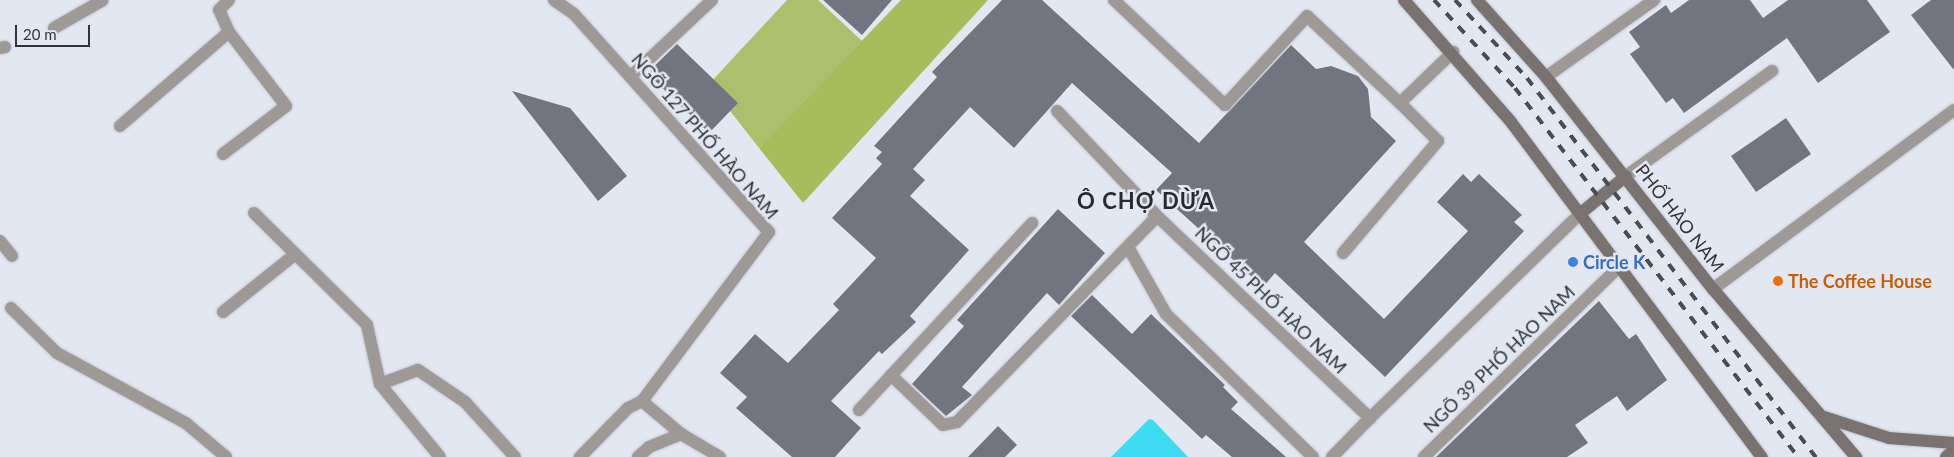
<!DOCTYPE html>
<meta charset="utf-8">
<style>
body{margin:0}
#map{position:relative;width:1954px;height:457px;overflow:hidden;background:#e3e7f2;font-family:Lato,sans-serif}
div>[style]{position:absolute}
.green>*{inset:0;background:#aac06d}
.forest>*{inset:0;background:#a5be5b}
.water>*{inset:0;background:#3cdbf2}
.building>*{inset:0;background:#72757f}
.roads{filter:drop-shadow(0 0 1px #bfc3cd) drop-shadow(0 0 1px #bfc3cd)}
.lane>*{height:12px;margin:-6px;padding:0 6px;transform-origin:6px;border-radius:6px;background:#9e9897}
.secondary>*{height:12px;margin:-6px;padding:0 6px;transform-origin:6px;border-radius:6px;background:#7a7271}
.rail>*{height:4px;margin-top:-2px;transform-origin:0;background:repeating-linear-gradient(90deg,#4a4c51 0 9px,transparent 0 18px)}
.dots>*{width:14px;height:14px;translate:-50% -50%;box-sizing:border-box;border:2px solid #e3e7f2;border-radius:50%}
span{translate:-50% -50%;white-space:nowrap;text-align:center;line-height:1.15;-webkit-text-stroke:5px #e3e7f2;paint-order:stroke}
.street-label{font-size:18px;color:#313337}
.shop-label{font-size:18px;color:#366cbe;font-weight:700}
.left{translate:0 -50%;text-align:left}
.food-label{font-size:18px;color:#c56008;font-weight:700}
.district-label{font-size:22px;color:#272931;font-weight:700;letter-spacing:1px}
.scale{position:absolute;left:15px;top:25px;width:75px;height:22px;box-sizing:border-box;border:2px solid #313337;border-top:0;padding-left:6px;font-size:15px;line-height:18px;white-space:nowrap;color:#313337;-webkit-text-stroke:4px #e3e7f2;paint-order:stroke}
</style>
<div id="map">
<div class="green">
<i style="clip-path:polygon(787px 0,818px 0,862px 41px,759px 148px,709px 84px)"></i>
</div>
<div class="forest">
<i style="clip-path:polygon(901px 0,988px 0,803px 203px,759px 148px)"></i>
</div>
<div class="water">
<i style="clip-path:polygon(1149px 419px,1153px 420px,1188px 457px,1111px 457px)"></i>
</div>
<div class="building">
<i style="clip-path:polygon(823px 0,892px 0,862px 35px)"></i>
<i style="clip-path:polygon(1002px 0,1042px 0,1199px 143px,1291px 45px,1316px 69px,1331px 66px,1358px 76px,1368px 89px,1371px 117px,1396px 141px,1304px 242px,1384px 319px,1468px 231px,1437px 202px,1463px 174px,1471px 182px,1479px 174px,1522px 215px,1514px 222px,1524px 231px,1385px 377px,1275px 273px,1263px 287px,1156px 190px,1172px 173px,1072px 83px,1014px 148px,970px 107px,913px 169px,925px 180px,910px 196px,969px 250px,910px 316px,916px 322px,882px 354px,879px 351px,831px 401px,861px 428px,835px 457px,792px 457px,736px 408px,747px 397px,720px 373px,755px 334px,788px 363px,839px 310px,833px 304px,876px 258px,832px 218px,882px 164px,876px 158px,882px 152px,874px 146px,937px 77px,932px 72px)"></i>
<i style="clip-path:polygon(1689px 0,1750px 0,1763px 18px,1788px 0,1867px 0,1890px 32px,1818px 83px,1787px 38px,1684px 113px,1673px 98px,1666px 103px,1630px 54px,1640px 47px,1629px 32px,1666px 5px,1671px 13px)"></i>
<i style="clip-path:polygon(1931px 0,1954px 0,1954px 70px,1911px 15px)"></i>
<i style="clip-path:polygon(677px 44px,738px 103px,709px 133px,647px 73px)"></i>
<i style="clip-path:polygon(512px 91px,570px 108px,627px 176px,598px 201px)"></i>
<i style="clip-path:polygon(1786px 118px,1811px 154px,1756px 192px,1731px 156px)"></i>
<i style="clip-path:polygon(1058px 209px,1105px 253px,1059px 305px,1047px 293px,962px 387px,972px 395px,946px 416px,912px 384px,964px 326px,957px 320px)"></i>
<i style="clip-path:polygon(1092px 295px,1132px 334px,1151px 314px,1225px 385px,1223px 387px,1238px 402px,1231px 409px,1286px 457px,1232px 457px,1206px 435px,1202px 439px,1071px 316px)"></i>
<i style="clip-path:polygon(1599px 301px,1629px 339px,1636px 334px,1667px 380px,1627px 411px,1617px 396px,1575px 425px,1588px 443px,1567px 457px,1436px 457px)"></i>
<i style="clip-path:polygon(998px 426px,1017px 445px,1005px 457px,968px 457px)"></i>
</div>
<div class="roads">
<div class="lane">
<i style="left:554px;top:0;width:24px;rotate:35deg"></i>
<i style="left:574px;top:14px;width:292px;rotate:48.2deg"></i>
<i style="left:769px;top:232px;width:211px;rotate:126.9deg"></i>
<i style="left:642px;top:401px;width:16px;rotate:153deg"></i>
<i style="left:628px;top:408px;width:69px;rotate:134.4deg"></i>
<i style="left:1114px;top:0;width:153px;rotate:43.4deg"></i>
<i style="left:1225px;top:105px;width:121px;rotate:-47.3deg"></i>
<i style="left:1307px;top:16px;width:127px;rotate:43.1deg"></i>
<i style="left:1400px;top:103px;width:74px;rotate:-43.9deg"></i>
<i style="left:54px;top:28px;width:56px;rotate:-29.7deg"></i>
<i style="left:0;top:48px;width:5px;rotate:-11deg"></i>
<i style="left:631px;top:76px;width:111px;rotate:-43.2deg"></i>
<i style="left:1546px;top:77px;width:133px;rotate:-35.5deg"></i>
<i style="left:1057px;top:111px;width:145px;rotate:46.4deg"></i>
<i style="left:120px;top:126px;width:144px;rotate:-40.8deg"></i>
<i style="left:229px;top:32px;width:24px;rotate:-114deg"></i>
<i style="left:219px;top:10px;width:14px;rotate:-45deg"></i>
<i style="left:223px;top:154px;width:79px;rotate:-37.3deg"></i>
<i style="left:286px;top:106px;width:93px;rotate:-127.6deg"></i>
<i style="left:1626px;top:176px;width:180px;rotate:-35.7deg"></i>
<i style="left:254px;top:213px;width:159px;rotate:44.7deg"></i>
<i style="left:367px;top:325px;width:60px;rotate:77.6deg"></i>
<i style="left:380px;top:384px;width:94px;rotate:50.6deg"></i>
<i style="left:0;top:241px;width:19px;rotate:51deg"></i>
<i style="left:1128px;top:247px;width:77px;rotate:60.4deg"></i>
<i style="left:1166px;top:314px;width:205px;rotate:44.2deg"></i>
<i style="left:1343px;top:253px;width:147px;rotate:-49.7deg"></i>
<i style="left:1438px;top:141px;width:54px;rotate:-135deg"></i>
<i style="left:1713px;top:289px;width:300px;rotate:-36.6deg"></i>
<i style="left:11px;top:308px;width:64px;rotate:44.4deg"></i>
<i style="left:57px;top:353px;width:148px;rotate:28.6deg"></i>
<i style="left:187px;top:424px;width:51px;rotate:40.2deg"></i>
<i style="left:223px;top:312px;width:90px;rotate:-38.7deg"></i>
<i style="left:891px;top:375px;width:72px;rotate:43.9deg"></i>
<i style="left:943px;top:425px;width:14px;rotate:-12deg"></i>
<i style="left:957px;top:422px;width:287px;rotate:-45.8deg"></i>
<i style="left:1157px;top:216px;width:294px;rotate:43.5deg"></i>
<i style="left:1370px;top:418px;width:294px;rotate:-44.2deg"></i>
<i style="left:380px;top:384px;width:40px;rotate:-20.2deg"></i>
<i style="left:418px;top:370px;width:57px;rotate:34.2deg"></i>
<i style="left:465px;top:402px;width:74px;rotate:47.7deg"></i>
<i style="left:642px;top:401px;width:51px;rotate:40.2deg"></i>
<i style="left:681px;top:434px;width:45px;rotate:30.5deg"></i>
<i style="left:859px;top:410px;width:255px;rotate:-47.2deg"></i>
<i style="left:638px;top:457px;width:15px;rotate:-42deg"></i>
<i style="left:649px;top:447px;width:35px;rotate:-22deg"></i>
<i style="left:1332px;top:457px;width:54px;rotate:-45.7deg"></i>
<i style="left:1424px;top:457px;width:275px;rotate:-44.3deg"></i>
</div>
<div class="secondary">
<i style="left:1404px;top:0;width:162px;rotate:48.7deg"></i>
<i style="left:1511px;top:122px;width:419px;rotate:53.2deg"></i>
<i style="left:1477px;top:0;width:103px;rotate:48.1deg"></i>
<i style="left:1546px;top:77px;width:270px;rotate:51.8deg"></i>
<i style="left:1713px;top:289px;width:221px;rotate:49.6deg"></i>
<i style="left:1581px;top:213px;width:58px;rotate:-39.4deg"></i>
<i style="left:1824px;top:417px;width:68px;rotate:17.9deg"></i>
<i style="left:1889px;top:438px;width:65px;rotate:4.4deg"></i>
<i style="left:1946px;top:457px;width:11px;rotate:-41deg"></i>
</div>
</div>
<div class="rail">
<i style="left:1434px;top:0;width:120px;rotate:47.4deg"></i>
<i style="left:1515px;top:88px;width:465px;rotate:52.5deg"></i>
<i style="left:1455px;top:0;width:106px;rotate:47.3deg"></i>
<i style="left:1527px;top:78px;width:477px;rotate:52.7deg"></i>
</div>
<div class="dots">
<i style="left:1573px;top:262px;background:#3f7fe0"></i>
<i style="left:1778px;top:281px;background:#e8710a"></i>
</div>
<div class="street-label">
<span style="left:705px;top:136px;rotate:49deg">NGÕ 127 PHỐ HÀO NAM</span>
<span style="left:1680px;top:218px;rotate:52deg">PHỐ HÀO NAM</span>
<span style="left:1271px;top:300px;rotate:44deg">NGÕ 45 PHỐ HÀO NAM</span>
<span style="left:1499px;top:359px;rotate:-44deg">NGÕ 39 PHỐ HÀO NAM</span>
</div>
<div class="shop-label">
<span class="left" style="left:1583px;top:262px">Circle K</span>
</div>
<div class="food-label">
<span class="left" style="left:1788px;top:281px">The Coffee House</span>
</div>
<div class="district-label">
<span style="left:1146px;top:201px">Ô CHỢ DỪA</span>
</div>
<div class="scale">20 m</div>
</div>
